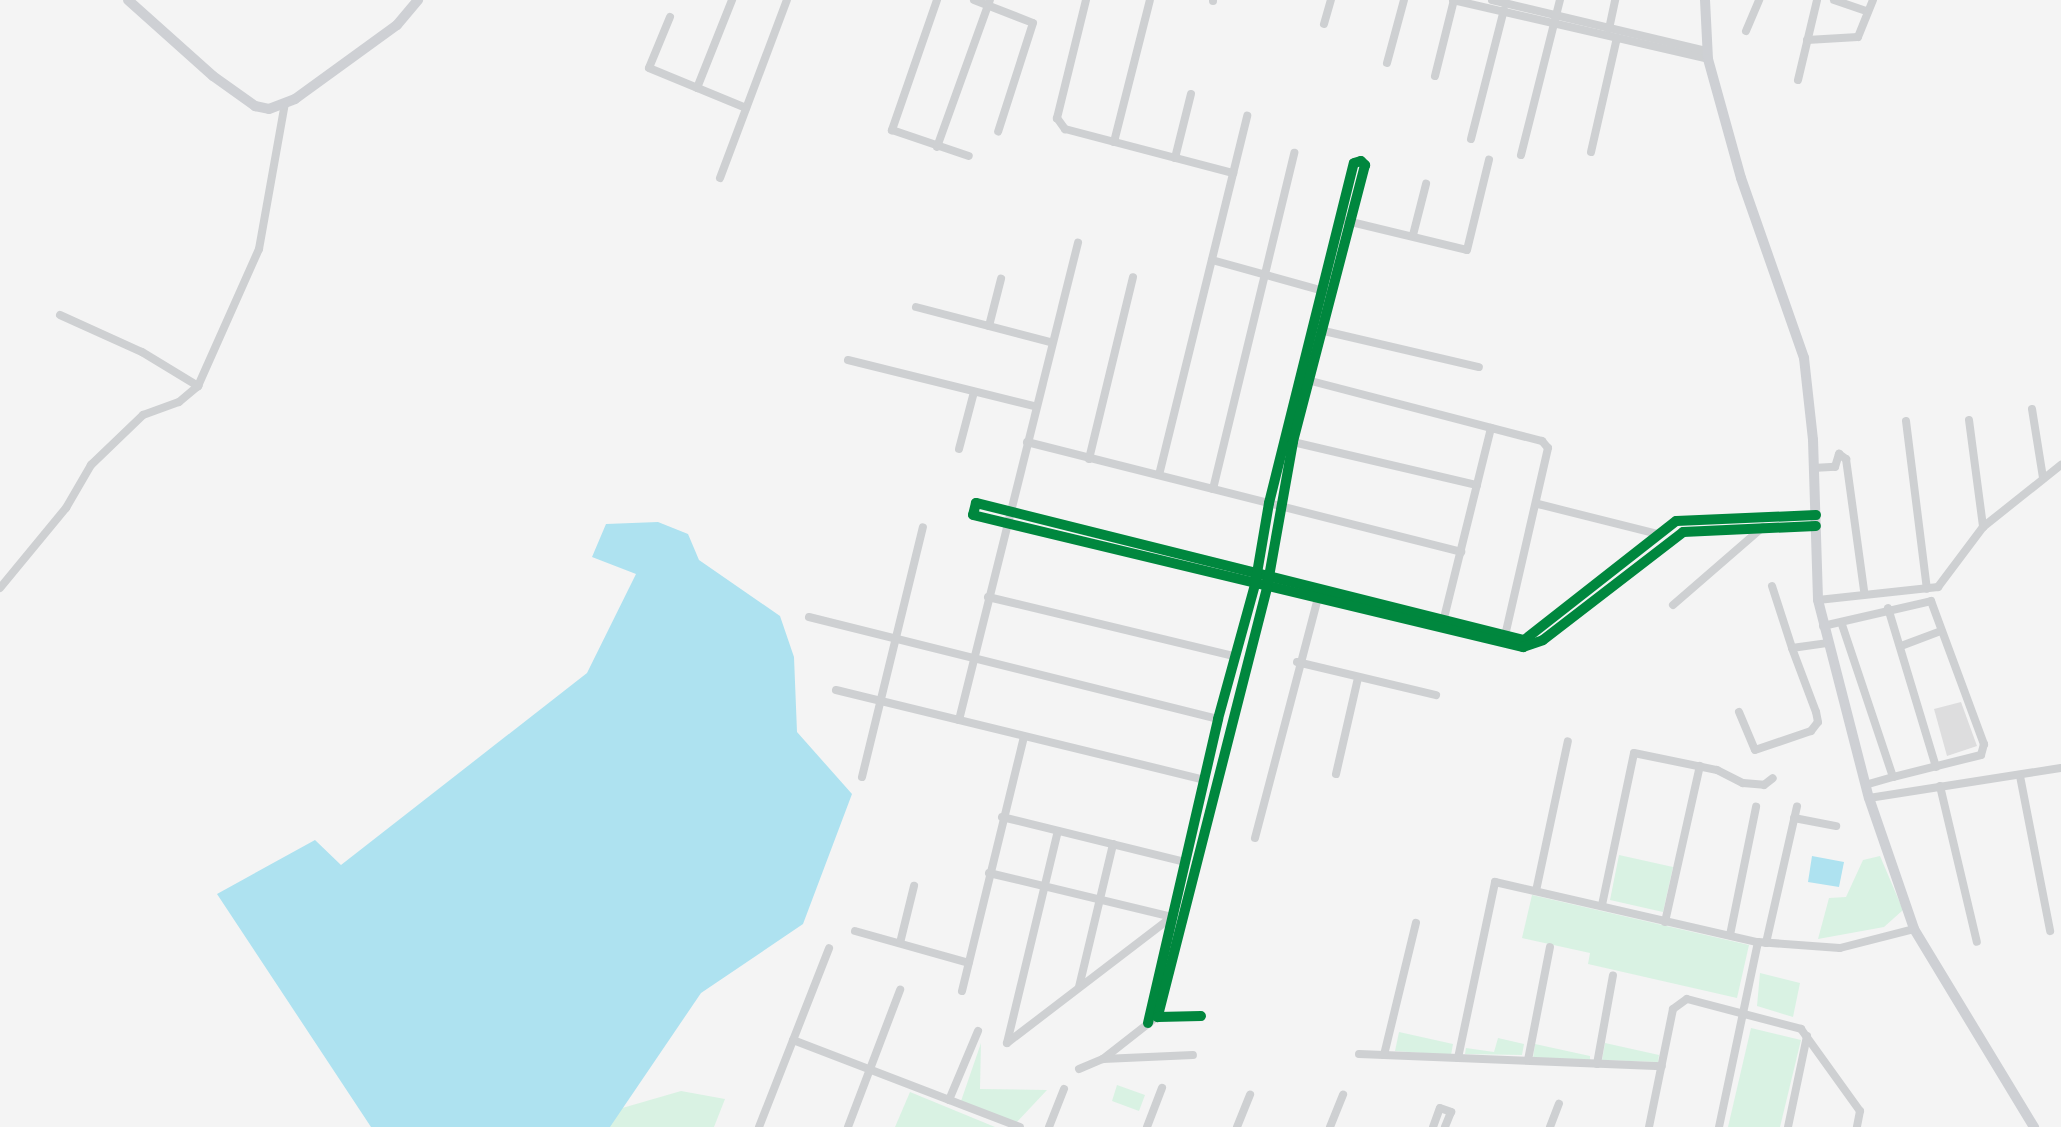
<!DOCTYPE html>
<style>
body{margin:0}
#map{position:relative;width:2061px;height:1127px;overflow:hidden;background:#f4f4f4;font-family:"Exo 2",sans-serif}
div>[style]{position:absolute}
.green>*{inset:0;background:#d9f2e3}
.water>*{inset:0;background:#aee2f0}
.building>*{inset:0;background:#ddddde}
.minor>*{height:8px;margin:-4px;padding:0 4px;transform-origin:4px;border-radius:4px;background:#ced0d2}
.secondary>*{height:10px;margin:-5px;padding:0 5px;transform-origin:5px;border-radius:5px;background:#ced0d4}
.cycleway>*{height:10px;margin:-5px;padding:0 5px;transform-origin:5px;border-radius:5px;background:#00873e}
span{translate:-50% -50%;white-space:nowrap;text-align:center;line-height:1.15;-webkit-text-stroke:6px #fff;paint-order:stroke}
</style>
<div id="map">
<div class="green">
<i style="clip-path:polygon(1619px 855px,1673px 867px,1663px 912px,1610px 900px)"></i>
<i style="clip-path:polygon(1880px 856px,1903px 910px,1884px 927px,1818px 939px,1829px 898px,1846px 897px,1863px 860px)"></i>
<i style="clip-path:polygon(1532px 895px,1749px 945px,1737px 998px,1588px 964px,1590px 953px,1522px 938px)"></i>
<i style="clip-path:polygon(1760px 973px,1800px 983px,1793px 1017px,1757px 1006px)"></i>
<i style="clip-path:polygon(1751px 1028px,1801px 1040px,1780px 1127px,1728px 1127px)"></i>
<i style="clip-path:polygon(1399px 1032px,1453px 1044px,1451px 1055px,1395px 1051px)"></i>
<i style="clip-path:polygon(1498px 1038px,1524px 1044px,1522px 1055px,1465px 1054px,1466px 1048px,1494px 1052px)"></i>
<i style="clip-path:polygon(981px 1043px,980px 1089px,1047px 1090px,1015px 1124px,960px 1104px)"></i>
<i style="clip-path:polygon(1605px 1043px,1659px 1055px,1658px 1062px,1602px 1060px)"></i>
<i style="clip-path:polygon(1535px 1044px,1590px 1056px,1590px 1060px,1533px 1058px)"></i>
<i style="clip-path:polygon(1117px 1085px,1145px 1095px,1139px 1111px,1112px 1101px)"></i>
<i style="clip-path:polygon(681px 1091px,725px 1099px,714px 1127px,603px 1127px,612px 1111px)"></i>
<i style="clip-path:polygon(910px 1092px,995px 1127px,895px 1127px)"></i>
</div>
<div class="water">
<i style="clip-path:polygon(658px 522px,688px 534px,699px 560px,780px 616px,794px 657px,797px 732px,852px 794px,803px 924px,701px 993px,610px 1127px,371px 1127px,217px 894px,315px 840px,341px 865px,587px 673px,636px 574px,592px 557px,606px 524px)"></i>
<i style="clip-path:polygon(1812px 856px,1844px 862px,1839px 887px,1808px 882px)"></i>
</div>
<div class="building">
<i style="clip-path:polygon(1961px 702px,1977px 746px,1947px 756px,1934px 709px)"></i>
</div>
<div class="minor">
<i style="left:937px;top:0;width:138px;rotate:109.1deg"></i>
<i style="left:892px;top:130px;width:81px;rotate:18.7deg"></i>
<i style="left:974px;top:0;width:63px;rotate:21.3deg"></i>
<i style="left:1033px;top:23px;width:114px;rotate:107.8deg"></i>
<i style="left:1086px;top:0;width:122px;rotate:103.8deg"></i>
<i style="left:1057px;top:118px;width:14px;rotate:54deg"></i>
<i style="left:1065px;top:129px;width:174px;rotate:14.7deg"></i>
<i style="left:1453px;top:0;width:262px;rotate:13deg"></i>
<i style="left:1492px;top:0;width:220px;rotate:13.4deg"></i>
<i style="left:1834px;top:0;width:34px;rotate:19deg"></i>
<i style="left:1213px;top:1px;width:1px;rotate:-90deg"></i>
<i style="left:670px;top:17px;width:55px;rotate:112.4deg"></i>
<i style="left:649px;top:68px;width:105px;rotate:22.4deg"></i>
<i style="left:1324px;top:24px;width:25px;rotate:-74deg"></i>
<i style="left:1609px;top:29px;width:30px;rotate:-78deg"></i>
<i style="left:1746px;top:31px;width:34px;rotate:-67deg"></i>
<i style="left:1807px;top:40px;width:51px;rotate:-3.4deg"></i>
<i style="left:1858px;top:37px;width:40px;rotate:-68deg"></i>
<i style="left:1387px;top:63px;width:65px;rotate:-74.9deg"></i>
<i style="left:1435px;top:76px;width:78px;rotate:-76deg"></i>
<i style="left:1798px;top:80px;width:82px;rotate:-76.6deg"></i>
<i style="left:697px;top:88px;width:95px;rotate:-68.3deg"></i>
<i style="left:1471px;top:139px;width:133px;rotate:-75.7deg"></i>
<i style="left:1114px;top:142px;width:146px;rotate:-75.8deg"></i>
<i style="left:937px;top:147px;width:156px;rotate:-70.2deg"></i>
<i style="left:1591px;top:152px;width:117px;rotate:-77.2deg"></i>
<i style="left:1521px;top:155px;width:160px;rotate:-75.9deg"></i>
<i style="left:1175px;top:158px;width:66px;rotate:-76deg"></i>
<i style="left:720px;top:178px;width:190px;rotate:-69.4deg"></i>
<i style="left:1347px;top:221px;width:123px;rotate:13.6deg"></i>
<i style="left:1467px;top:250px;width:93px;rotate:-76.3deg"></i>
<i style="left:1413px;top:235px;width:53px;rotate:-75.7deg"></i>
<i style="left:1212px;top:260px;width:119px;rotate:15.5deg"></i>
<i style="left:916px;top:307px;width:138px;rotate:14.6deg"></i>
<i style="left:60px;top:315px;width:90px;rotate:24.3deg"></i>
<i style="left:142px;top:352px;width:66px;rotate:31.3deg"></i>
<i style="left:989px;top:326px;width:49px;rotate:-75.7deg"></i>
<i style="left:1324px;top:331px;width:159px;rotate:13.1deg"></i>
<i style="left:848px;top:360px;width:192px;rotate:13.9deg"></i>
<i style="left:1311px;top:381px;width:239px;rotate:14.6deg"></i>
<i style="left:1542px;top:441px;width:9px;rotate:49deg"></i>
<i style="left:1548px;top:448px;width:193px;rotate:102.9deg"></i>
<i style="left:2032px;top:409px;width:70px;rotate:80.9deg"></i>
<i style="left:1969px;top:420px;width:108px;rotate:82.5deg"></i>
<i style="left:1906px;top:421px;width:169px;rotate:82.9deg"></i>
<i style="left:1027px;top:442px;width:448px;rotate:14.2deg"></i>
<i style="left:1293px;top:442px;width:189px;rotate:13.2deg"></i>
<i style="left:959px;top:449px;width:59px;rotate:-75.3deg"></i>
<i style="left:1089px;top:459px;width:187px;rotate:-76.4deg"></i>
<i style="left:1813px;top:468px;width:22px;rotate:-3deg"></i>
<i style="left:1835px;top:467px;width:14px;rotate:-73deg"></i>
<i style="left:1839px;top:454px;width:9px;rotate:36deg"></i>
<i style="left:1846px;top:459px;width:133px;rotate:82.2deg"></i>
<i style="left:1159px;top:475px;width:370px;rotate:-76.2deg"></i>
<i style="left:1213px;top:489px;width:346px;rotate:-76.4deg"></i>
<i style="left:1538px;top:504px;width:123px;rotate:14.1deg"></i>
<i style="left:1816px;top:515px;width:140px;rotate:177.5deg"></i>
<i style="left:1676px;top:521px;width:193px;rotate:141.9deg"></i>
<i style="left:1524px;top:640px;width:565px;rotate:-165.96deg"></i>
<i style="left:976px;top:503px;width:12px;rotate:104deg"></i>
<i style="left:973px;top:515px;width:566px;rotate:13.5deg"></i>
<i style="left:1523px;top:647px;width:21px;rotate:-19deg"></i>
<i style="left:1543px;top:640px;width:177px;rotate:-37.6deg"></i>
<i style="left:1683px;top:532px;width:133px;rotate:-2.6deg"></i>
<i style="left:1772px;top:586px;width:65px;rotate:72.1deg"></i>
<i style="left:0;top:588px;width:104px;rotate:-50.5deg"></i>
<i style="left:66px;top:508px;width:50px;rotate:-59.8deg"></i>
<i style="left:91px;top:465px;width:72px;rotate:-43.9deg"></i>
<i style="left:143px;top:415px;width:38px;rotate:-20deg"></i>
<i style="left:179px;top:402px;width:25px;rotate:-40deg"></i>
<i style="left:198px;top:386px;width:150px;rotate:-66deg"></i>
<i style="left:259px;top:249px;width:148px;rotate:-79.9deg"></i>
<i style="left:988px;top:597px;width:253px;rotate:13.5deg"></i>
<i style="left:1818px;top:600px;width:121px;rotate:-6.2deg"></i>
<i style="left:1938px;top:587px;width:75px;rotate:-53.1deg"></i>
<i style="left:1983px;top:527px;width:100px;rotate:-38.5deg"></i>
<i style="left:1673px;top:605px;width:119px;rotate:-40.9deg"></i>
<i style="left:1888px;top:608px;width:166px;rotate:73.2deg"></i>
<i style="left:809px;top:617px;width:422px;rotate:14deg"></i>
<i style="left:1443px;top:622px;width:200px;rotate:-76.1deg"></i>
<i style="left:1823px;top:626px;width:111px;rotate:-13deg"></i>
<i style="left:1931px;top:601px;width:153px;rotate:69.7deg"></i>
<i style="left:1984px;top:744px;width:11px;rotate:105deg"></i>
<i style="left:1981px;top:755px;width:91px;rotate:166deg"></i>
<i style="left:1893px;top:777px;width:163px;rotate:-108.5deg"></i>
<i style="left:1901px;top:646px;width:43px;rotate:-20.6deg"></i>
<i style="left:1297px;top:662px;width:143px;rotate:13.4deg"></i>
<i style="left:836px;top:690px;width:379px;rotate:13.7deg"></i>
<i style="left:1739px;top:712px;width:41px;rotate:67.2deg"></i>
<i style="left:1755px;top:750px;width:59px;rotate:-18.7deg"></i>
<i style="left:1811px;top:731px;width:11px;rotate:-52deg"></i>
<i style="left:1818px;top:722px;width:10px;rotate:-101deg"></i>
<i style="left:1816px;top:712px;width:68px;rotate:-110.6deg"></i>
<i style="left:1792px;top:648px;width:35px;rotate:-8deg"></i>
<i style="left:959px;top:720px;width:492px;rotate:-76deg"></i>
<i style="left:1336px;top:774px;width:98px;rotate:-77.1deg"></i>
<i style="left:2020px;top:776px;width:158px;rotate:79deg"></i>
<i style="left:862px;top:777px;width:257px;rotate:-76.3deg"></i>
<i style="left:1865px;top:785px;width:29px;rotate:-16deg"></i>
<i style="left:1940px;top:786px;width:160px;rotate:76.7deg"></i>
<i style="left:1869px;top:798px;width:194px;rotate:-8.9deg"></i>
<i style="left:1002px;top:817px;width:188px;rotate:13.8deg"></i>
<i style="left:1794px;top:818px;width:43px;rotate:10.8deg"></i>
<i style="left:1255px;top:838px;width:245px;rotate:-75.3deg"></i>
<i style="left:989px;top:873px;width:188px;rotate:13.5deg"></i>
<i style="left:1536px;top:891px;width:153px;rotate:-78deg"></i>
<i style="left:1602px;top:905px;width:155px;rotate:-78.1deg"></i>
<i style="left:1634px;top:753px;width:85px;rotate:11.6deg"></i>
<i style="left:1717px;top:770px;width:29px;rotate:27deg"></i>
<i style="left:1743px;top:783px;width:21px;rotate:5deg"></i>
<i style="left:1764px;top:785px;width:11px;rotate:-38deg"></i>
<i style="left:1665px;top:922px;width:160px;rotate:-77.4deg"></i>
<i style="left:855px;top:931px;width:118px;rotate:15.7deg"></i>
<i style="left:1730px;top:935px;width:131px;rotate:-78.5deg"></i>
<i style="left:900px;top:943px;width:59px;rotate:-76.2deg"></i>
<i style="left:1766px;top:943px;width:140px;rotate:-77.2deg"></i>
<i style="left:1079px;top:987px;width:147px;rotate:-76.6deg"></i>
<i style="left:962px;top:991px;width:262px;rotate:-76.3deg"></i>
<i style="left:1148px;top:1023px;width:312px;rotate:-77deg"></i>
<i style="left:1218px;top:719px;width:139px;rotate:-74.6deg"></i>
<i style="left:1255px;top:585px;width:83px;rotate:-80.3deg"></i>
<i style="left:1269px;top:503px;width:350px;rotate:-76deg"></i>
<i style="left:1354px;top:163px;width:7px;rotate:-16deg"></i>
<i style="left:1361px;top:161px;width:6px;rotate:45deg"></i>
<i style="left:1365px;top:165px;width:286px;rotate:104.6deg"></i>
<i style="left:1293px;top:442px;width:148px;rotate:100.1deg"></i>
<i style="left:1267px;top:588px;width:443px;rotate:104.3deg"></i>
<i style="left:1158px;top:1017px;width:43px;rotate:-1.3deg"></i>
<i style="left:793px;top:1040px;width:243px;rotate:21deg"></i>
<i style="left:1007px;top:1043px;width:218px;rotate:-76.5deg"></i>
<i style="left:1007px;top:1043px;width:208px;rotate:-37.4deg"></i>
<i style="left:1359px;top:1054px;width:303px;rotate:2.3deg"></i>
<i style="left:1384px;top:1055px;width:136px;rotate:-76.4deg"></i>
<i style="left:1458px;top:1058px;width:180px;rotate:-78.1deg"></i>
<i style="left:1495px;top:882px;width:270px;rotate:12.9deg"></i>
<i style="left:1758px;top:942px;width:82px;rotate:4.2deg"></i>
<i style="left:1840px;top:948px;width:76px;rotate:-14.4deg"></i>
<i style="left:1103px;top:1059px;width:90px;rotate:-2.5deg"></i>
<i style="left:1528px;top:1060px;width:115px;rotate:-79deg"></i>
<i style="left:1597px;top:1064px;width:90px;rotate:-79.8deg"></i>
<i style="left:1079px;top:1069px;width:26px;rotate:-23deg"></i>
<i style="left:1103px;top:1059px;width:63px;rotate:-38deg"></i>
<i style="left:949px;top:1100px;width:75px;rotate:-67.2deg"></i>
<i style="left:759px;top:1127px;width:192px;rotate:-68.6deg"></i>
<i style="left:848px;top:1127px;width:147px;rotate:-69.2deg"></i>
<i style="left:1049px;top:1127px;width:41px;rotate:-68.5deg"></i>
<i style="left:1147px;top:1127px;width:42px;rotate:-69deg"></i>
<i style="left:1237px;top:1127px;width:35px;rotate:-68deg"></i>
<i style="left:1330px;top:1127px;width:35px;rotate:-68deg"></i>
<i style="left:1433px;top:1127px;width:20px;rotate:-70deg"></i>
<i style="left:1440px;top:1108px;width:12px;rotate:20deg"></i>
<i style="left:1451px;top:1112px;width:16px;rotate:112deg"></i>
<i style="left:1550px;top:1127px;width:25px;rotate:-69deg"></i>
<i style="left:1649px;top:1127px;width:120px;rotate:-78.5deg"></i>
<i style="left:1673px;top:1009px;width:17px;rotate:-36deg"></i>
<i style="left:1687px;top:999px;width:118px;rotate:14.7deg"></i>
<i style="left:1801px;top:1029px;width:101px;rotate:54.3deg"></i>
<i style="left:1860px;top:1111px;width:16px;rotate:101deg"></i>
<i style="left:1719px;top:1127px;width:189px;rotate:-78.1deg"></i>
<i style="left:1788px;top:1127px;width:93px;rotate:-78.2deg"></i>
</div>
<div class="secondary">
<i style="left:128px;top:0;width:114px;rotate:41.8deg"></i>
<i style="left:213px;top:76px;width:52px;rotate:35.5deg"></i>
<i style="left:255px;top:106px;width:14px;rotate:12deg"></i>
<i style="left:269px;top:109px;width:28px;rotate:-21deg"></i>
<i style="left:295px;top:99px;width:126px;rotate:-36deg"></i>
<i style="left:397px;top:25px;width:33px;rotate:-50deg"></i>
<i style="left:1705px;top:0;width:59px;rotate:87.1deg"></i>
<i style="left:1708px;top:59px;width:123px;rotate:74.5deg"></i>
<i style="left:1741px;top:178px;width:191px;rotate:70.7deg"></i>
<i style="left:1804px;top:358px;width:82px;rotate:83.7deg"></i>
<i style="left:1813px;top:440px;width:160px;rotate:88.2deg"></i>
<i style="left:1818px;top:600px;width:204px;rotate:75.6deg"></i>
<i style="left:1869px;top:798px;width:139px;rotate:71deg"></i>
<i style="left:1914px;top:929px;width:232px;rotate:58.8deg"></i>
</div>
<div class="cycleway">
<i style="left:1816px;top:515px;width:140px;rotate:177.5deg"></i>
<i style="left:1676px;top:521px;width:193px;rotate:141.9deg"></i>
<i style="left:1524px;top:640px;width:565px;rotate:-165.96deg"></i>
<i style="left:976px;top:503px;width:12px;rotate:104deg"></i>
<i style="left:973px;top:515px;width:566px;rotate:13.5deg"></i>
<i style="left:1523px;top:647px;width:21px;rotate:-19deg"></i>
<i style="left:1543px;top:640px;width:177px;rotate:-37.6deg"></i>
<i style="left:1683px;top:532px;width:133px;rotate:-2.6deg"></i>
<i style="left:1148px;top:1023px;width:312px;rotate:-77deg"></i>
<i style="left:1218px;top:719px;width:139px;rotate:-74.6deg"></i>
<i style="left:1255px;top:585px;width:83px;rotate:-80.3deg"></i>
<i style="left:1269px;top:503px;width:350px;rotate:-76deg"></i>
<i style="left:1354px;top:163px;width:7px;rotate:-16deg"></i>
<i style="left:1361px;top:161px;width:6px;rotate:45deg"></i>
<i style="left:1365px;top:165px;width:286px;rotate:104.6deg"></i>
<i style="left:1293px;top:442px;width:148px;rotate:100.1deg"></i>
<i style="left:1267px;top:588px;width:443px;rotate:104.3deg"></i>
<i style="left:1158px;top:1017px;width:43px;rotate:-1.3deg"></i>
</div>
</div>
